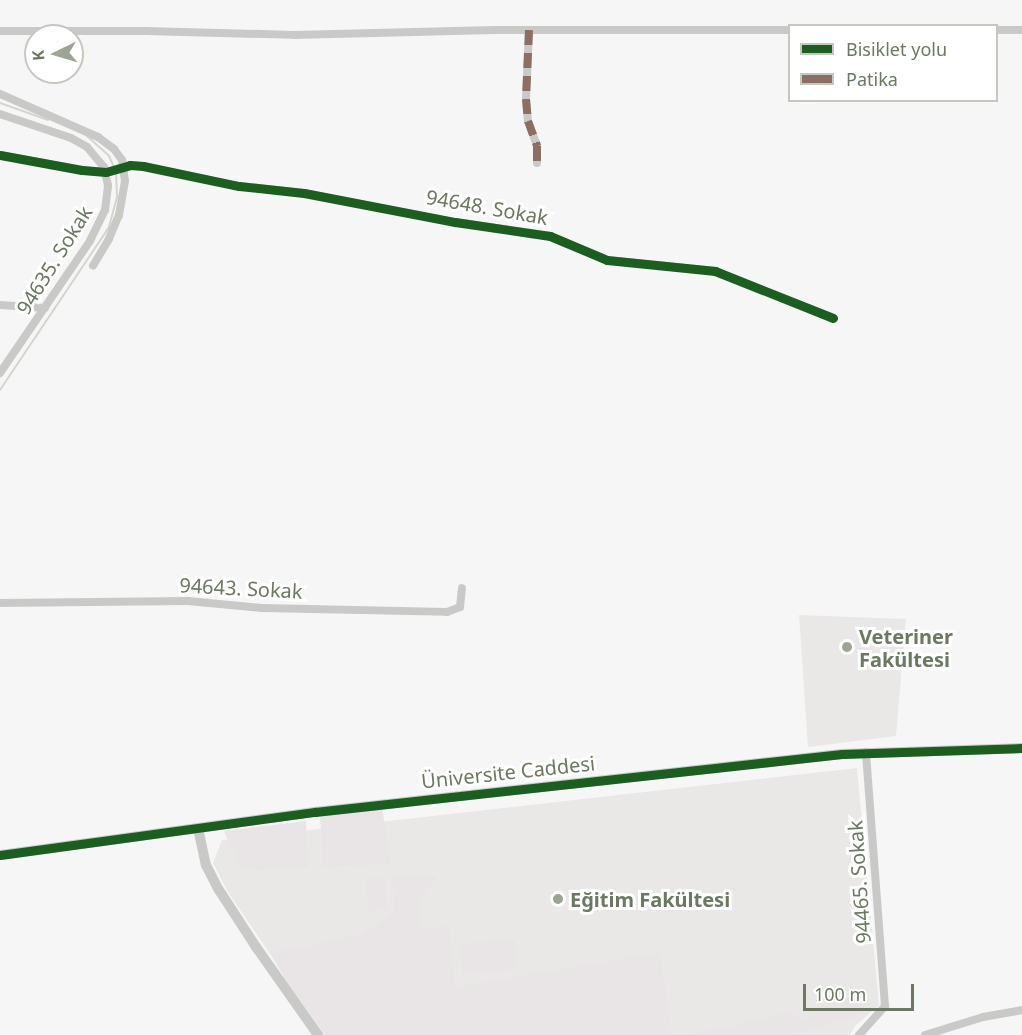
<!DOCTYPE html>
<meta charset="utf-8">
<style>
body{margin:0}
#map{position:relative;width:1022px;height:1035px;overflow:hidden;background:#f7f6f7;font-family:"Noto Sans",sans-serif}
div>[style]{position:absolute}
.built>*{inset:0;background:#e9e8e7}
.green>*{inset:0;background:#e9e5e6}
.stream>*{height:2px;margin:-1px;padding:0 1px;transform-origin:1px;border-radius:1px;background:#d3d6cd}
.minor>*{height:8px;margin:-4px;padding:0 4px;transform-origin:4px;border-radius:4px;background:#c9cac8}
.tertiary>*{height:10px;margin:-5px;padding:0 5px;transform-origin:5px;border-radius:5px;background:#c9cac8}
.quiet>*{height:8px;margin-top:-4px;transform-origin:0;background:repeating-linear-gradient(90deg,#8d6e63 0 15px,transparent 0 23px)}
.cycleway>*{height:9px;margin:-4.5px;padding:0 4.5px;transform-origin:4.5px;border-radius:4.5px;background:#1b5e20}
.dots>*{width:16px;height:16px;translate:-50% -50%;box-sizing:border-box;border:3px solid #fff;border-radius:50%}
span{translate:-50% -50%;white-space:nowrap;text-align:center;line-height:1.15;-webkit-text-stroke:6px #fff;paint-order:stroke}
.street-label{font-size:20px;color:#6c7861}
.poi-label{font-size:20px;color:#6c7861;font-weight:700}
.left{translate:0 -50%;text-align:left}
.legend{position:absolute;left:788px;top:24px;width:210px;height:78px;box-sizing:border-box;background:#fff;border:2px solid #c4c9c0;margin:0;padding:8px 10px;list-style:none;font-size:18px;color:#6c7861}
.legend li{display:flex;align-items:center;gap:12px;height:30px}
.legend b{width:30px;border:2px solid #c4c9c0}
.north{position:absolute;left:24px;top:24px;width:60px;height:60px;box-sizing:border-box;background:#fff;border:2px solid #c4c9c0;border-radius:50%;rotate:265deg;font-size:16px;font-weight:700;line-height:24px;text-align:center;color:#6c7861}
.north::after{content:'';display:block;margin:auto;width:21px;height:27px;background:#9da496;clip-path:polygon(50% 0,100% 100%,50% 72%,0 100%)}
.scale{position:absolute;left:803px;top:984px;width:111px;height:27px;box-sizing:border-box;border:3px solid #6c7861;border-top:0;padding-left:8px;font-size:18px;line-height:21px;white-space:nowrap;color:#6c7861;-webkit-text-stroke:4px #fff;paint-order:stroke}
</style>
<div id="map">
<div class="built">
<i style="clip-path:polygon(799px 615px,906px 619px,896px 736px,808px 747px)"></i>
<i style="clip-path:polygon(857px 768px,879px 1005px,855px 1026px,850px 1035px,325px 1035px,228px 892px,213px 863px,222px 840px)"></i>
</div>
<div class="green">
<i style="clip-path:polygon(382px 807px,391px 864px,323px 867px,320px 817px)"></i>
<i style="clip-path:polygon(306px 821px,308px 868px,241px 871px,224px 831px)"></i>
<i style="clip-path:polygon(392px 876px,437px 877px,420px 899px,421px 928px,449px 926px,455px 987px,660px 952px,672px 1035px,325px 1035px,288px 984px,270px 953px,362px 934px,394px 912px)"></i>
<i style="clip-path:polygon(385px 878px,387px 910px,368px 912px,366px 879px)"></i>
<i style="clip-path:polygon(515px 940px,517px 969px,462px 974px,460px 944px)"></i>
<i style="clip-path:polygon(861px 993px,863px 1014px,796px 1035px,689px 1035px,791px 1012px,806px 1021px,830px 1003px)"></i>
</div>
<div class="stream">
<i style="left:0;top:103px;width:51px;rotate:19.5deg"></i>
<i style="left:87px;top:136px;width:30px;rotate:42deg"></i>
<i style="left:109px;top:156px;width:12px;rotate:66deg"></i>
<i style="left:0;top:390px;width:196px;rotate:-56.2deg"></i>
<i style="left:109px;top:227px;width:30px;rotate:-75deg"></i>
<i style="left:117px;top:198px;width:25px;rotate:-92deg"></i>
</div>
<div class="minor">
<i style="left:529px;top:30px;width:69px;rotate:92.5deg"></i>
<i style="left:526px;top:99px;width:22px;rotate:85deg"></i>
<i style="left:528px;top:121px;width:27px;rotate:70deg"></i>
<i style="left:537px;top:146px;width:17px;rotate:90deg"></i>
<i style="left:996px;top:30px;width:26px"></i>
<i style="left:0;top:31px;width:146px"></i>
<i style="left:146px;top:31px;width:148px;rotate:1.5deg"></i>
<i style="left:294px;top:35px;width:201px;rotate:-1.4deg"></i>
<i style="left:495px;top:30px;width:295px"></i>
<i style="left:0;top:94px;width:107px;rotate:23.7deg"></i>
<i style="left:98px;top:137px;width:20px;rotate:37deg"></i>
<i style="left:114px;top:149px;width:14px;rotate:54deg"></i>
<i style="left:122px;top:160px;width:21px;rotate:82deg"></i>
<i style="left:125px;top:181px;width:35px;rotate:100deg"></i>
<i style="left:119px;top:215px;width:26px;rotate:113deg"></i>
<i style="left:109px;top:239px;width:31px;rotate:121deg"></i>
<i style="left:0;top:114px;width:75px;rotate:18.7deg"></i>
<i style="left:71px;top:138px;width:18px;rotate:29deg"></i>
<i style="left:87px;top:147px;width:26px;rotate:50deg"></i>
<i style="left:104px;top:167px;width:19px;rotate:78deg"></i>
<i style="left:108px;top:186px;width:24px;rotate:97deg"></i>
<i style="left:105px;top:210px;width:34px;rotate:116deg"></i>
<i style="left:90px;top:241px;width:160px;rotate:124.3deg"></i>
<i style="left:0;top:155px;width:83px;rotate:10.4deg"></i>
<i style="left:82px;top:170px;width:24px;rotate:5deg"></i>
<i style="left:106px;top:172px;width:25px;rotate:-16deg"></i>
<i style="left:130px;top:165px;width:13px;rotate:4deg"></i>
<i style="left:143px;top:166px;width:98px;rotate:11.8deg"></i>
<i style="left:239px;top:186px;width:65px;rotate:6.1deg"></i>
<i style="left:304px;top:193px;width:154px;rotate:10.9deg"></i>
<i style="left:455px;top:222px;width:96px;rotate:8.4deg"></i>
<i style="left:550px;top:236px;width:62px;rotate:22.8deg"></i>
<i style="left:607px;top:260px;width:109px;rotate:5.8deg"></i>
<i style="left:715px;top:271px;width:127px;rotate:21.7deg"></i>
<i style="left:0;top:305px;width:45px;rotate:3.8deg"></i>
<i style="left:0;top:603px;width:188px;rotate:-0.6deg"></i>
<i style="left:188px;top:601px;width:74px;rotate:5.4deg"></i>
<i style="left:262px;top:608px;width:185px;rotate:1.2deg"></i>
<i style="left:447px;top:612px;width:14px;rotate:-21deg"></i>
<i style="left:460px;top:607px;width:19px;rotate:-84deg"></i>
<i style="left:859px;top:1035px;width:39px;rotate:-48deg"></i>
<i style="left:885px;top:1006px;width:255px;rotate:-94.3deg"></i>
<i style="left:925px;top:1035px;width:61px;rotate:-17.2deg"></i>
<i style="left:983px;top:1017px;width:40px;rotate:-10deg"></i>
</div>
<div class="tertiary">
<i style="left:198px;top:828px;width:38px;rotate:78deg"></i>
<i style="left:206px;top:865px;width:28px;rotate:63deg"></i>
<i style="left:219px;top:890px;width:68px;rotate:57deg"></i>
<i style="left:256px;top:947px;width:108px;rotate:54.8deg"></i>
<i style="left:0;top:855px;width:318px;rotate:-7.8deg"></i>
<i style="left:315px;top:812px;width:530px;rotate:-6.28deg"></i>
<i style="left:842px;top:754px;width:180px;rotate:-1.9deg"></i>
</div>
<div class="quiet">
<i style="left:529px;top:30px;width:69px;rotate:92.5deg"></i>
<i style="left:526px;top:99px;width:22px;rotate:85deg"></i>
<i style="left:528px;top:121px;width:27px;rotate:70deg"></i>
<i style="left:537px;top:146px;width:17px;rotate:90deg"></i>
</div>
<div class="cycleway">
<i style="left:0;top:155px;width:83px;rotate:10.4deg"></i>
<i style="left:82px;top:170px;width:24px;rotate:5deg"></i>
<i style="left:106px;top:172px;width:25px;rotate:-16deg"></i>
<i style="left:130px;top:165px;width:13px;rotate:4deg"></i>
<i style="left:143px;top:166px;width:98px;rotate:11.8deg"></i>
<i style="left:239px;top:186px;width:65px;rotate:6.1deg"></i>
<i style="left:304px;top:193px;width:154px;rotate:10.9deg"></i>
<i style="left:455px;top:222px;width:96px;rotate:8.4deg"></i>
<i style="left:550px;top:236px;width:62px;rotate:22.8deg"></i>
<i style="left:607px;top:260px;width:109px;rotate:5.8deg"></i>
<i style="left:715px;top:271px;width:127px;rotate:21.7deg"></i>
<i style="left:0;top:855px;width:318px;rotate:-7.8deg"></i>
<i style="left:315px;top:812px;width:530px;rotate:-6.28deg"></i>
<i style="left:842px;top:754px;width:180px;rotate:-1.9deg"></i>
</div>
<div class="dots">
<i style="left:847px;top:647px;background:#9da496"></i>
<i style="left:558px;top:899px;background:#9da496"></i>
</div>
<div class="street-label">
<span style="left:487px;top:207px;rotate:10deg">94648. Sokak</span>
<span style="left:54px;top:260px;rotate:-58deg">94635. Sokak</span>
<span style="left:241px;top:588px;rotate:3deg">94643. Sokak</span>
<span style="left:508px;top:772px;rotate:-6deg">Üniversite Caddesi</span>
<span style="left:859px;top:882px;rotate:-94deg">94465. Sokak</span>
</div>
<div class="poi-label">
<span class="left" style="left:859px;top:648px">Veteriner<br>Fakültesi</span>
<span class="left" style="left:570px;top:899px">Eğitim Fakültesi</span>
</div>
<ul class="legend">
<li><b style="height:8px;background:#1b5e20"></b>Bisiklet yolu</li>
<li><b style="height:8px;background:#8d6e63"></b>Patika</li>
</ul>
<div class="north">K</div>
<div class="scale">100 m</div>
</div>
